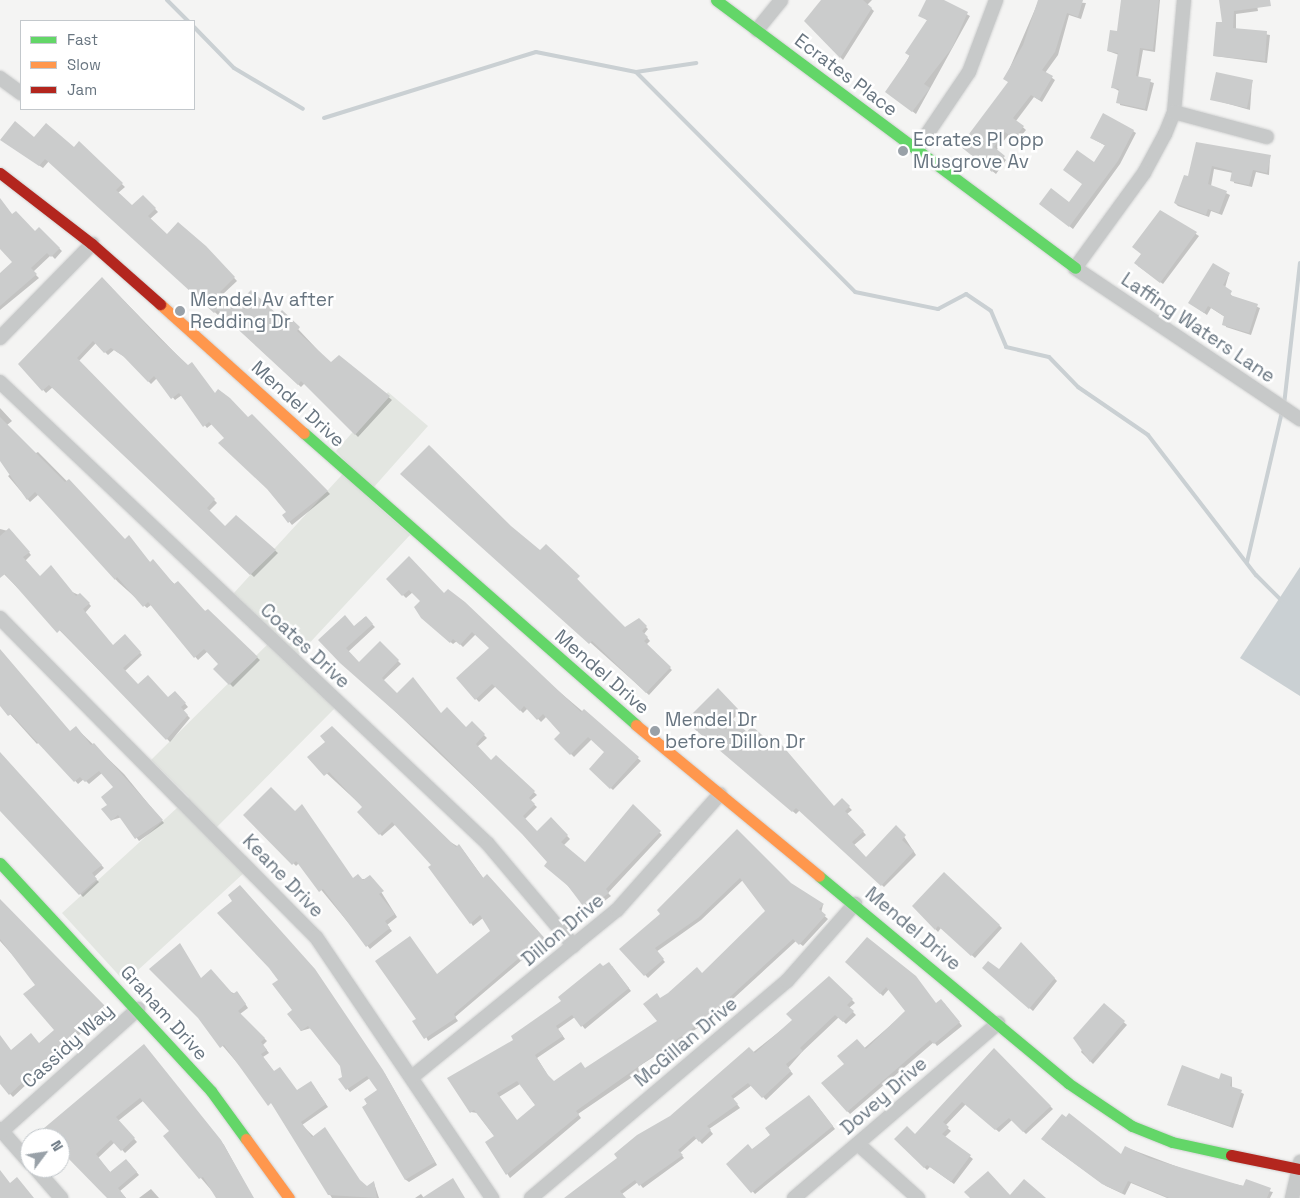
<!DOCTYPE html>
<style>
body{margin:0}
#map{position:relative;width:1300px;height:1198px;overflow:hidden;background:#f4f4f3;font-family:"Space Grotesk",sans-serif}
div>[style]{position:absolute}
.green>*{inset:0;background:#e3e6e1}
.water>*{inset:0;background:#cad0d3}
.shadow>*{inset:0;background:#0003}
.stream>*{height:4px;margin:-2px;padding:0 2px;transform-origin:2px;border-radius:2px;background:#cad0d3}
.building>*{inset:0;background:#cbcccc}
.roads{filter:drop-shadow(0 0 1px #d1d2d2) drop-shadow(0 0 1px #d1d2d2)}
.street>*{height:14px;margin:-7px;padding:0 7px;transform-origin:7px;border-radius:7px;background:#c7c9c9}
.fast>*{height:11px;margin:-5.5px;padding:0 5.5px;transform-origin:5.5px;border-radius:5.5px;background:#63d668}
.slow>*{height:11px;margin:-5.5px;padding:0 5.5px;transform-origin:5.5px;border-radius:5.5px;background:#ff974d}
.jam>*{height:11px;margin:-5.5px;padding:0 5.5px;transform-origin:5.5px;border-radius:5.5px;background:#b3261e}
.dots>*{width:14px;height:14px;translate:-50% -50%;box-sizing:border-box;border:2px solid #fff;border-radius:50%}
span{translate:-50% -50%;white-space:nowrap;text-align:center;line-height:1.15;-webkit-text-stroke:5px #fff;paint-order:stroke}
.street-label{font-size:19px;color:#687580}
.poi-label{font-size:19px;color:#687580}
.left{translate:0 -50%;text-align:left}
.legend{position:absolute;left:20px;top:20px;width:175px;height:90px;box-sizing:border-box;background:#fff;border:1px solid #c3c8cc;margin:0;padding:6px 9px;list-style:none;font-size:15px;color:#687580}
.legend li{display:flex;align-items:center;gap:10px;height:25px}
.legend b{width:25px;border:1px solid #c3c8cc}
.north{position:absolute;left:20px;top:1128px;width:50px;height:50px;box-sizing:border-box;background:#fff;border:1px solid #c3c8cc;border-radius:50%;rotate:59deg;font-size:14px;font-weight:700;line-height:20px;text-align:center;color:#687580}
.north::after{content:'';display:block;margin:auto;width:18px;height:22px;background:#99a1a8;clip-path:polygon(50% 0,100% 100%,50% 72%,0 100%)}
</style>
<div id="map">
<div class="green">
<i style="clip-path:polygon(388px 392px,428px 426px,366px 496px,410px 535px,290px 664px,336px 707px,209px 835px,245px 872px,125px 982px,62px 913px,189px 797px,151px 760px,276px 636px,233px 594px,350px 466px,336px 451px)"></i>
</div>
<div class="water">
<i style="clip-path:polygon(1300px 567px,1300px 696px,1240px 658px)"></i>
</div>
<div class="shadow">
<i style="clip-path:polygon(829px 0,872px 0,867px 5px,874px 11px,843px 60px,805px 21px)"></i>
<i style="clip-path:polygon(928px 0,941px 0,970px 16px,916px 114px,889px 94px,928px 21px,920px 15px)"></i>
<i style="clip-path:polygon(1039px 0,1086px 3px,1081px 19px,1069px 15px,1058px 55px,1045px 73px,1055px 80px,1042px 102px,1034px 97px,1016px 121px,1026px 130px,1017px 141px,1009px 134px,996px 151px,1006px 160px,996px 174px,965px 149px,1010px 83px,1005px 79px)"></i>
<i style="clip-path:polygon(1122px 0,1160px 0,1155px 52px,1143px 50px,1138px 78px,1154px 83px,1147px 111px,1120px 105px,1119px 91px,1112px 87px,1119px 55px,1108px 51px,1118px 32px)"></i>
<i style="clip-path:polygon(1222px 0,1256px 0,1258px 11px,1236px 14px,1236px 29px,1270px 35px,1267px 63px,1214px 56px,1224px 24px)"></i>
<i style="clip-path:polygon(1252px 81px,1250px 110px,1211px 99px)"></i>
<i style="clip-path:polygon(1133px 131px,1136px 133px,1120px 164px,1073px 229px,1043px 206px,1069px 204px,1084px 185px,1106px 146px,1095px 140px)"></i>
<i style="clip-path:polygon(34px 139px,74px 148px,79px 143px,125px 187px,118px 193px,132px 207px,143px 196px,158px 212px,150px 219px,167px 235px,209px 251px,237px 281px,222px 295px,235px 308px,278px 317px,282px 312px,331px 364px,339px 356px,392px 400px,358px 437px,305px 383px,301px 387px,220px 312px,218px 315px,49px 161px,43px 168px,4px 142px)"></i>
<i style="clip-path:polygon(1197px 144px,1270px 157px,1269px 175px,1256px 172px,1252px 187px,1234px 183px,1233px 173px,1214px 169px,1211px 186px,1230px 195px,1222px 215px,1211px 211px,1209px 217px,1178px 206px,1175px 203px,1189px 178px)"></i>
<i style="clip-path:polygon(0 199px,13px 216px,35px 233px,39px 229px,62px 251px,55px 259px,51px 255px,33px 272px,39px 278px,0 310px,0 275px,14px 262px,0 247px)"></i>
<i style="clip-path:polygon(1161px 211px,1199px 236px,1163px 284px,1138px 266px)"></i>
<i style="clip-path:polygon(1229px 274px,1225px 288px,1233px 297px,1260px 308px,1251px 335px,1226px 327px,1225px 317px,1211px 308px,1207px 315px,1190px 303px)"></i>
<i style="clip-path:polygon(102px 278px,215px 394px,248px 419px,252px 415px,330px 494px,292px 525px,284px 515px,287px 512px,226px 438px,212px 424px,207px 428px,182px 395px,175px 400px,157px 378px,151px 384px,126px 358px,114px 350px,108px 355px,96px 343px,79px 361px,217px 503px,209px 511px,225px 528px,236px 517px,278px 553px,254px 577px,53px 387px,46px 393px,20px 364px)"></i>
<i style="clip-path:polygon(0 408px,12px 421px,7px 425px,34px 454px,38px 452px,125px 540px,260px 660px,233px 687px,215px 669px,220px 664px,208px 651px,198px 660px,151px 605px,147px 608px,118px 582px,39px 494px,30px 502px,8px 476px,12px 473px,0 460px)"></i>
<i style="clip-path:polygon(402px 474px,510px 527px,540px 552px,546px 546px,624px 629px,639px 620px,648px 629px,644px 634px,650px 641px,646px 645px,672px 670px,649px 695px)"></i>
<i style="clip-path:polygon(0 529px,12px 532px,31px 555px,25px 561px,40px 577px,83px 597px,91px 606px,85px 613px,113px 647px,125px 636px,142px 655px,125px 671px,138px 686px,168px 699px,178px 695px,188px 707px,183px 711px,190px 718px,170px 742px,0 570px)"></i>
<i style="clip-path:polygon(387px 579px,444px 594px,641px 761px,613px 790px,590px 769px,606px 752px,592px 739px,574px 757px,556px 739px,562px 733px,547px 716px,541px 722px,528px 708px,523px 713px,496px 686px,479px 702px,457px 678px,491px 648px,476px 634px,463px 647px,457px 641px,453px 644px,425px 620px,422px 601px,413px 592px,406px 598px)"></i>
<i style="clip-path:polygon(365px 617px,375px 627px,348px 652px,359px 664px,380px 643px,401px 664px,383px 681px,397px 695px,466px 729px,472px 723px,487px 738px,477px 747px,491px 762px,496px 757px,537px 795px,530px 801px,537px 807px,525px 819px,537px 832px,551px 819px,570px 839px,563px 846px,585px 864px,633px 806px,662px 835px,608px 893px,611px 896px,590px 912px,524px 834px,320px 640px,354px 627px)"></i>
<i style="clip-path:polygon(0 654px,70px 732px,76px 728px,124px 774px,164px 823px,139px 841px,122px 817px,112px 820px,108px 805px,114px 787px,102px 773px,89px 784px,84px 779px,78px 784px,40px 741px,37px 744px,0 703px)"></i>
<i style="clip-path:polygon(718px 690px,740px 712px,732px 720px,834px 808px,842px 800px,852px 810px,847px 814px,866px 835px,854px 845px,866px 859px,899px 829px,916px 855px,884px 887px,800px 810px,796px 814px,689px 723px)"></i>
<i style="clip-path:polygon(0 753px,104px 868px,94px 877px,99px 882px,83px 897px,0 807px)"></i>
<i style="clip-path:polygon(309px 757px,462px 849px,484px 879px,490px 879px,551px 946px,535px 959px,529px 954px,455px 1017px,458px 1021px,428px 1041px,418px 1019px,438px 976px,492px 931px,483px 918px,473px 926px,471px 923px,433px 865px,396px 824px,382px 836px,359px 812px,363px 807px)"></i>
<i style="clip-path:polygon(245px 815px,353px 879px,373px 879px,397px 917px,387px 925px,392px 931px,370px 949px,299px 863px,296px 866px)"></i>
<i style="clip-path:polygon(evenodd,737px 831px,790px 884px,823px 905px,821px 913px,828px 919px,803px 946px,796px 941px,710px 1020px,638px 1067px,641px 1071px,578px 1114px,581px 1118px,510px 1178px,487px 1142px,495px 1137px,477px 1113px,471px 1112px,449px 1078px,515px 1040px,603px 967px,612px 966px,631px 991px,585px 1029px,575px 1017px,558px 1029px,565px 1039px,537px 1058px,550px 1079px,554px 1082px,585px 1069px,659px 1021px,660px 999px,702px 974px,767px 911px,743px 880px,701px 920px,656px 952px,665px 962px,648px 978px,621px 949px,662px 914px,737px 831px,520px 1084px,536px 1106px,517px 1121px,499px 1097px,520px 1084px)"></i>
<i style="clip-path:polygon(944px 874px,1002px 928px,975px 958px,941px 928px,938px 932px,914px 906px)"></i>
<i style="clip-path:polygon(0 901px,107px 1009px,13px 1097px,0 1083px,0 1039px,11px 1051px,39px 1044px,56px 1030px,33px 978px,0 941px)"></i>
<i style="clip-path:polygon(1022px 944px,1057px 981px,1033px 1011px,987px 971px,1000px 971px)"></i>
<i style="clip-path:polygon(847px 962px,937px 1004px,944px 1003px,962px 1026px,937px 1046px,934px 1042px,850px 1114px,823px 1084px,907px 1011px,889px 989px,883px 996px)"></i>
<i style="clip-path:polygon(829px 977px,855px 1003px,849px 1008px,856px 1015px,846px 1024px,839px 1017px,802px 1052px,788px 1068px,793px 1074px,766px 1100px,752px 1085px,733px 1099px,740px 1108px,709px 1129px,713px 1134px,702px 1144px,697px 1138px,680px 1153px,684px 1158px,643px 1188px,638px 1182px,622px 1194px,625px 1198px,599px 1198px,671px 1117px,794px 1020px)"></i>
<i style="clip-path:polygon(202px 979px,240px 996px,248px 1008px,240px 1014px,267px 1041px,263px 1045px,269px 1053px,263px 1057px,275px 1073px,297px 1092px,313px 1085px,328px 1107px,302px 1125px,366px 1188px,374px 1183px,379px 1198px,332px 1198px,274px 1106px,199px 1018px)"></i>
<i style="clip-path:polygon(1104px 1005px,1127px 1025px,1093px 1064px,1081px 1052px)"></i>
<i style="clip-path:polygon(294px 1010px,385px 1074px,437px 1165px,409px 1182px,406px 1180px,364px 1107px,379px 1090px,370px 1078px,350px 1092px,340px 1080px,344px 1077px,341px 1066px,311px 1028px,301px 1031px,289px 1014px)"></i>
<i style="clip-path:polygon(146px 1049px,224px 1145px,253px 1198px,218px 1198px,165px 1136px,171px 1131px,143px 1101px,118px 1121px,137px 1142px,125px 1153px,115px 1142px,98px 1158px,111px 1173px,129px 1163px,139px 1175px,120px 1191px,126px 1198px,108px 1198px,60px 1148px,60px 1138px,52px 1138px)"></i>
<i style="clip-path:polygon(994px 1050px,1053px 1109px,1026px 1134px,1012px 1120px,999px 1132px,966px 1104px,945px 1126px,951px 1131px,945px 1137px,973px 1159px,954px 1184px,930px 1167px,927px 1170px,896px 1139px,915px 1136px)"></i>
<i style="clip-path:polygon(1232px 1078px,1232px 1088px,1244px 1094px,1233px 1128px,1168px 1105px)"></i>
<i style="clip-path:polygon(812px 1099px,835px 1129px,755px 1194px,728px 1164px,752px 1151px)"></i>
<i style="clip-path:polygon(1045px 1142px,1122px 1156px,1125px 1147px,1210px 1179px,1273px 1192px,1270px 1198px,1167px 1198px,1131px 1183px,1125px 1195px,1106px 1186px)"></i>
<i style="clip-path:polygon(151px 1189px,159px 1198px,139px 1198px)"></i>
<i style="clip-path:polygon(421px 1194px,424px 1198px,415px 1198px)"></i>
</div>
<div class="stream">
<i style="left:167px;top:0;width:30px;rotate:45deg"></i>
<i style="left:194px;top:27px;width:57px;rotate:45.7deg"></i>
<i style="left:234px;top:68px;width:80px;rotate:30.7deg"></i>
<i style="left:636px;top:72px;width:61px;rotate:-8.5deg"></i>
<i style="left:324px;top:118px;width:222px;rotate:-17.3deg"></i>
<i style="left:536px;top:52px;width:102px;rotate:11.3deg"></i>
<i style="left:636px;top:72px;width:310px;rotate:45.1deg"></i>
<i style="left:855px;top:292px;width:85px;rotate:11.6deg"></i>
<i style="left:938px;top:309px;width:32px;rotate:-28deg"></i>
<i style="left:966px;top:294px;width:30px;rotate:34deg"></i>
<i style="left:991px;top:311px;width:39px;rotate:67deg"></i>
<i style="left:1006px;top:347px;width:44px;rotate:13.1deg"></i>
<i style="left:1049px;top:357px;width:42px;rotate:46deg"></i>
<i style="left:1078px;top:387px;width:85px;rotate:34.4deg"></i>
<i style="left:1148px;top:435px;width:177px;rotate:52.4deg"></i>
<i style="left:1256px;top:575px;width:37px;rotate:45deg"></i>
<i style="left:1284px;top:405px;width:143px;rotate:-83.6deg"></i>
<i style="left:1247px;top:562px;width:154px;rotate:-76.9deg"></i>
</div>
<div class="building">
<i style="clip-path:polygon(821px 0,863px 0,872px 8px,840px 58px,804px 21px)"></i>
<i style="clip-path:polygon(926px 0,944px 0,968px 12px,952px 48px,924px 84px,930px 88px,912px 112px,885px 92px,910px 56px,905px 53px,927px 20px,918px 16px)"></i>
<i style="clip-path:polygon(1038px 0,1083px 0,1078px 17px,1067px 13px,1055px 52px,1042px 70px,1053px 76px,1039px 100px,1031px 95px,1013px 118px,1024px 126px,1014px 139px,1005px 132px,994px 147px,1005px 156px,992px 172px,960px 146px,1008px 82px,1003px 79px,1023px 45px)"></i>
<i style="clip-path:polygon(1121px 0,1159px 0,1153px 50px,1140px 48px,1136px 76px,1151px 79px,1145px 109px,1116px 103px,1119px 89px,1111px 88px,1118px 53px,1107px 51px,1110px 30px,1117px 31px)"></i>
<i style="clip-path:polygon(1219px 0,1270px 0,1271px 6px,1234px 11px,1233px 28px,1267px 31px,1265px 61px,1213px 56px,1216px 22px,1222px 22px)"></i>
<i style="clip-path:polygon(1216px 72px,1253px 80px,1247px 108px,1210px 100px)"></i>
<i style="clip-path:polygon(1103px 113px,1134px 130px,1118px 161px,1069px 227px,1039px 204px,1051px 188px,1069px 202px,1082px 184px,1063px 170px,1077px 150px,1094px 162px,1105px 145px,1090px 138px)"></i>
<i style="clip-path:polygon(15px 121px,34px 137px,46px 123px,74px 147px,79px 141px,123px 183px,116px 190px,132px 205px,143px 195px,156px 208px,148px 216px,167px 234px,178px 222px,206px 246px,235px 277px,220px 292px,235px 307px,251px 290px,278px 315px,282px 310px,300px 327px,297px 331px,331px 362px,339px 355px,390px 396px,355px 435px,301px 381px,298px 385px,217px 310px,214px 313px,45px 159px,39px 166px,0 140px)"></i>
<i style="clip-path:polygon(1196px 142px,1271px 155px,1267px 173px,1253px 170px,1249px 185px,1230px 181px,1232px 171px,1212px 166px,1208px 184px,1227px 191px,1219px 213px,1208px 209px,1206px 215px,1174px 203px,1184px 175px,1188px 176px)"></i>
<i style="clip-path:polygon(0 198px,12px 214px,16px 211px,35px 231px,39px 227px,60px 248px,51px 257px,47px 253px,31px 268px,37px 274px,0 306px,0 273px,12px 262px,0 249px)"></i>
<i style="clip-path:polygon(1160px 210px,1197px 232px,1160px 283px,1134px 263px,1141px 254px,1132px 247px)"></i>
<i style="clip-path:polygon(1213px 263px,1230px 273px,1223px 285px,1232px 291px,1230px 295px,1258px 304px,1249px 333px,1222px 325px,1224px 316px,1208px 306px,1204px 313px,1188px 303px)"></i>
<i style="clip-path:polygon(102px 277px,159px 338px,188px 365px,192px 362px,215px 393px,218px 389px,230px 398px,248px 417px,252px 414px,328px 491px,288px 523px,282px 515px,286px 512px,267px 489px,218px 443px,224px 438px,209px 422px,203px 427px,179px 393px,171px 399px,154px 376px,148px 382px,123px 356px,111px 348px,104px 353px,93px 341px,77px 358px,215px 499px,207px 508px,225px 526px,236px 515px,276px 550px,250px 575px,49px 385px,42px 391px,18px 364px)"></i>
<i style="clip-path:polygon(0 417px,65px 482px,69px 479px,125px 539px,129px 535px,150px 562px,153px 559px,174px 584px,178px 581px,205px 611px,208px 609px,258px 657px,229px 685px,213px 669px,218px 664px,204px 649px,194px 658px,148px 602px,143px 607px,117px 577px,115px 580px,35px 492px,27px 500px,0 461px)"></i>
<i style="clip-path:polygon(429px 445px,511px 526px,540px 550px,546px 544px,580px 576px,577px 579px,625px 627px,639px 618px,647px 626px,642px 631px,648px 637px,644px 641px,671px 667px,646px 693px,592px 641px,589px 644px,400px 474px)"></i>
<i style="clip-path:polygon(9px 528px,30px 552px,23px 557px,40px 576px,51px 565px,76px 596px,80px 593px,90px 603px,83px 609px,113px 645px,125px 634px,141px 652px,123px 668px,138px 684px,148px 675px,168px 697px,175px 691px,186px 703px,181px 707px,188px 715px,166px 740px,60px 630px,57px 633px,5px 574px,0 578px,0 536px)"></i>
<i style="clip-path:polygon(409px 556px,444px 593px,448px 589px,465px 602px,581px 712px,584px 709px,639px 757px,610px 789px,589px 769px,604px 752px,588px 737px,570px 755px,554px 739px,560px 733px,543px 714px,537px 720px,524px 706px,520px 711px,492px 684px,475px 700px,456px 678px,489px 648px,472px 632px,460px 645px,453px 639px,450px 643px,421px 618px,414px 607px,420px 601px,409px 590px,402px 596px,386px 579px)"></i>
<i style="clip-path:polygon(345px 615px,354px 626px,366px 616px,373px 624px,346px 648px,359px 662px,380px 641px,399px 660px,382px 678px,397px 693px,413px 677px,441px 713px,447px 707px,466px 727px,472px 721px,485px 734px,476px 744px,491px 760px,496px 755px,535px 791px,529px 798px,535px 804px,523px 816px,537px 831px,551px 817px,568px 835px,561px 842px,585px 862px,633px 804px,661px 831px,606px 889px,609px 893px,586px 910px,568px 886px,544px 866px,547px 862px,522px 834px,434px 746px,340px 663px,318px 640px)"></i>
<i style="clip-path:polygon(0 649px,70px 731px,76px 726px,91px 745px,94px 743px,163px 820px,135px 839px,118px 815px,111px 821px,101px 809px,107px 805px,101px 797px,113px 787px,99px 771px,85px 782px,80px 777px,74px 782px,11px 714px,8px 716px,0 706px)"></i>
<i style="clip-path:polygon(718px 688px,738px 709px,730px 717px,747px 732px,752px 726px,770px 742px,775px 737px,834px 806px,842px 798px,850px 806px,845px 811px,864px 831px,852px 842px,866px 857px,896px 825px,906px 835px,902px 840px,914px 851px,881px 886px,796px 808px,792px 812px,685px 721px)"></i>
<i style="clip-path:polygon(332px 726px,456px 847px,459px 844px,483px 878px,487px 874px,549px 943px,531px 957px,526px 952px,454px 1014px,456px 1018px,424px 1039px,412px 1021px,416px 1019px,375px 961px,410px 936px,437px 974px,490px 931px,480px 915px,470px 924px,428px 867px,431px 865px,392px 822px,379px 835px,357px 812px,362px 807px,329px 772px,324px 776px,307px 757px,325px 742px,320px 736px)"></i>
<i style="clip-path:polygon(0 752px,102px 865px,92px 873px,97px 879px,79px 895px,0 811px)"></i>
<i style="clip-path:polygon(271px 787px,295px 811px,302px 804px,353px 878px,358px 874px,363px 880px,370px 875px,384px 891px,379px 894px,395px 914px,385px 921px,390px 928px,366px 947px,323px 889px,319px 892px,296px 861px,292px 865px,243px 815px)"></i>
<i style="clip-path:polygon(evenodd,737px 829px,791px 883px,824px 904px,819px 909px,826px 915px,799px 945px,793px 939px,707px 1018px,576px 1111px,579px 1115px,506px 1175px,485px 1142px,494px 1136px,474px 1110px,470px 1113px,447px 1078px,513px 1040px,511px 1036px,561px 1001px,558px 997px,600px 963px,603px 966px,609px 962px,629px 988px,581px 1027px,572px 1015px,556px 1026px,563px 1036px,535px 1055px,548px 1075px,554px 1081px,581px 1062px,585px 1068px,657px 1021px,643px 1004px,657px 993px,660px 998px,668px 993px,697px 967px,702px 973px,765px 911px,740px 878px,698px 918px,655px 948px,664px 959px,644px 976px,619px 949px,660px 914px,657px 910px,737px 829px,517px 1081px,535px 1105px,517px 1120px,497px 1093px,517px 1081px)"></i>
<i style="clip-path:polygon(944px 872px,1000px 925px,971px 956px,938px 926px,935px 930px,912px 906px)"></i>
<i style="clip-path:polygon(240px 885px,315px 969px,383px 1070px,435px 1162px,405px 1180px,362px 1107px,367px 1104px,364px 1099px,377px 1090px,367px 1076px,346px 1090px,338px 1079px,342px 1077px,340px 1066px,308px 1026px,301px 1031px,287px 1014px,292px 1010px,272px 984px,278px 980px,269px 968px,217px 913px,232px 901px,228px 895px)"></i>
<i style="clip-path:polygon(0 899px,105px 1006px,9px 1095px,0 1084px,0 1035px,11px 1050px,31px 1033px,39px 1043px,54px 1030px,23px 994px,35px 985px,0 939px)"></i>
<i style="clip-path:polygon(867px 937px,916px 976px,936px 1003px,941px 999px,960px 1022px,934px 1044px,930px 1040px,847px 1112px,821px 1083px,844px 1064px,837px 1056px,857px 1039px,866px 1049px,905px 1011px,886px 987px,880px 994px,845px 962px)"></i>
<i style="clip-path:polygon(1021px 942px,1055px 978px,1029px 1009px,982px 968px,988px 961px,999px 969px)"></i>
<i style="clip-path:polygon(180px 943px,201px 978px,211px 969px,233px 994px,237px 991px,246px 1004px,238px 1011px,265px 1038px,261px 1042px,267px 1050px,261px 1054px,274px 1071px,280px 1067px,297px 1090px,311px 1081px,326px 1104px,301px 1122px,312px 1137px,325px 1127px,360px 1180px,367px 1186px,374px 1181px,377px 1198px,328px 1195px,271px 1103px,268px 1106px,224px 1045px,220px 1048px,198px 1018px,149px 969px)"></i>
<i style="clip-path:polygon(829px 976px,853px 999px,847px 1005px,854px 1011px,843px 1022px,835px 1015px,800px 1048px,803px 1051px,786px 1064px,791px 1071px,762px 1098px,748px 1083px,731px 1096px,738px 1104px,707px 1126px,711px 1130px,699px 1142px,694px 1136px,678px 1150px,683px 1155px,639px 1186px,635px 1180px,620px 1191px,626px 1198px,564px 1198px,617px 1158px,614px 1154px,637px 1135px,670px 1116px,749px 1047px,755px 1053px,792px 1020px,786px 1014px)"></i>
<i style="clip-path:polygon(1104px 1003px,1125px 1021px,1090px 1062px,1073px 1038px)"></i>
<i style="clip-path:polygon(144px 1044px,221px 1140px,254px 1198px,216px 1198px,203px 1177px,199px 1179px,163px 1136px,169px 1131px,140px 1098px,116px 1117px,135px 1138px,121px 1151px,111px 1140px,96px 1154px,110px 1172px,126px 1159px,137px 1172px,118px 1188px,126px 1198px,107px 1198px,64px 1154px,60px 1157px,60px 1138px,50px 1138px,43px 1129px)"></i>
<i style="clip-path:polygon(994px 1048px,1051px 1106px,1023px 1132px,1009px 1118px,995px 1130px,962px 1102px,943px 1122px,949px 1127px,942px 1134px,971px 1155px,951px 1182px,927px 1165px,924px 1168px,894px 1139px,907px 1126px,915px 1134px)"></i>
<i style="clip-path:polygon(1182px 1065px,1219px 1079px,1221px 1073px,1232px 1077px,1230px 1086px,1242px 1090px,1230px 1126px,1167px 1105px)"></i>
<i style="clip-path:polygon(809px 1095px,833px 1126px,751px 1193px,726px 1164px,748px 1144px,752px 1149px,770px 1135px,765px 1128px)"></i>
<i style="clip-path:polygon(1069px 1113px,1121px 1154px,1125px 1146px,1149px 1158px,1243px 1186px,1246px 1179px,1271px 1188px,1267px 1198px,1169px 1198px,1128px 1181px,1122px 1193px,1102px 1184px,1041px 1139px,1062px 1114px,1066px 1117px)"></i>
<i style="clip-path:polygon(0 1170px,10px 1183px,17px 1177px,34px 1198px,0 1198px)"></i>
<i style="clip-path:polygon(988px 1171px,1010px 1195px,1024px 1179px,1046px 1198px,970px 1198px,964px 1192px)"></i>
<i style="clip-path:polygon(453px 1178px,465px 1198px,422px 1198px)"></i>
</div>
<div class="roads">
<div class="street">
<i style="left:1184px;top:0;width:112px;rotate:95.1deg"></i>
<i style="left:1174px;top:112px;width:24px;rotate:112deg"></i>
<i style="left:1165px;top:134px;width:44px;rotate:118.3deg"></i>
<i style="left:1144px;top:173px;width:117px;rotate:126deg"></i>
<i style="left:1075px;top:268px;width:271px;rotate:33.9deg"></i>
<i style="left:757px;top:30px;width:38px;rotate:-51deg"></i>
<i style="left:0;top:78px;width:26px;rotate:36deg"></i>
<i style="left:1174px;top:112px;width:96px;rotate:15deg"></i>
<i style="left:917px;top:149px;width:93px;rotate:-56deg"></i>
<i style="left:969px;top:72px;width:77px;rotate:-69.4deg"></i>
<i style="left:0;top:338px;width:132px;rotate:-45.6deg"></i>
<i style="left:0;top:382px;width:672px;rotate:43.43deg"></i>
<i style="left:488px;top:844px;width:133px;rotate:49.9deg"></i>
<i style="left:0;top:618px;width:449px;rotate:45.3deg"></i>
<i style="left:316px;top:937px;width:315px;rotate:56deg"></i>
<i style="left:412px;top:1077px;width:264px;rotate:-39.2deg"></i>
<i style="left:617px;top:910px;width:155px;rotate:-48.4deg"></i>
<i style="left:0;top:1129px;width:45px;rotate:48.6deg"></i>
<i style="left:2px;top:1131px;width:183px;rotate:-41.9deg"></i>
<i style="left:858px;top:1144px;width:81px;rotate:42deg"></i>
<i style="left:35px;top:1168px;width:40px;rotate:49deg"></i>
<i style="left:531px;top:1198px;width:336px;rotate:-40.3deg"></i>
<i style="left:787px;top:981px;width:103px;rotate:-48.6deg"></i>
<i style="left:794px;top:1198px;width:269px;rotate:-40.6deg"></i>
<i style="left:1292px;top:1198px;width:37px;rotate:-77deg"></i>
</div>
<div class="fast">
<i style="left:716px;top:0;width:448px;rotate:36.7deg"></i>
<i style="left:304px;top:433px;width:442px;rotate:41.3deg"></i>
<i style="left:0;top:863px;width:311px;rotate:47.2deg"></i>
<i style="left:211px;top:1091px;width:59px;rotate:53.9deg"></i>
<i style="left:819px;top:876px;width:324px;rotate:39.7deg"></i>
<i style="left:1068px;top:1083px;width:77px;rotate:33.9deg"></i>
<i style="left:1132px;top:1126px;width:43px;rotate:21.8deg"></i>
<i style="left:1172px;top:1142px;width:60px;rotate:12.4deg"></i>
</div>
<div class="slow">
<i style="left:160px;top:304px;width:193px;rotate:41.9deg"></i>
<i style="left:636px;top:725px;width:237px;rotate:39.5deg"></i>
<i style="left:246px;top:1139px;width:73px;rotate:53.9deg"></i>
</div>
<div class="jam">
<i style="left:0;top:173px;width:116px;rotate:37.7deg"></i>
<i style="left:92px;top:244px;width:91px;rotate:41.4deg"></i>
<i style="left:1231px;top:1155px;width:69px;rotate:11.6deg"></i>
</div>
</div>
<div class="dots">
<i style="left:903px;top:151px;background:#99a1a8"></i>
<i style="left:180px;top:311px;background:#99a1a8"></i>
<i style="left:655px;top:731px;background:#99a1a8"></i>
</div>
<div class="street-label">
<span style="left:846px;top:75px;rotate:37deg">Ecrates Place</span>
<span style="left:1198px;top:328px;rotate:34deg">Laffing Waters Lane</span>
<span style="left:298px;top:404px;rotate:42deg">Mendel Drive</span>
<span style="left:305px;top:646px;rotate:43deg">Coates Drive</span>
<span style="left:602px;top:672px;rotate:41deg">Mendel Drive</span>
<span style="left:283px;top:876px;rotate:46deg">Keane Drive</span>
<span style="left:913px;top:929px;rotate:40deg">Mendel Drive</span>
<span style="left:563px;top:930px;rotate:-40deg">Dillon Drive</span>
<span style="left:164px;top:1013px;rotate:48deg">Graham Drive</span>
<span style="left:686px;top:1042px;rotate:-40deg">McGillan Drive</span>
<span style="left:68px;top:1046px;rotate:-42deg">Cassidy Way</span>
<span style="left:884px;top:1096px;rotate:-41deg">Dovey Drive</span>
</div>
<div class="poi-label">
<span class="left" style="left:913px;top:151px">Ecrates Pl opp<br>Musgrove Av</span>
<span class="left" style="left:190px;top:311px">Mendel Av after<br>Redding Dr</span>
<span class="left" style="left:665px;top:731px">Mendel Dr<br>before Dillon Dr</span>
</div>
<ul class="legend">
<li><b style="height:6px;background:#63d668"></b>Fast</li>
<li><b style="height:6px;background:#ff974d"></b>Slow</li>
<li><b style="height:6px;background:#b3261e"></b>Jam</li>
</ul>
<div class="north">N</div>
</div>
